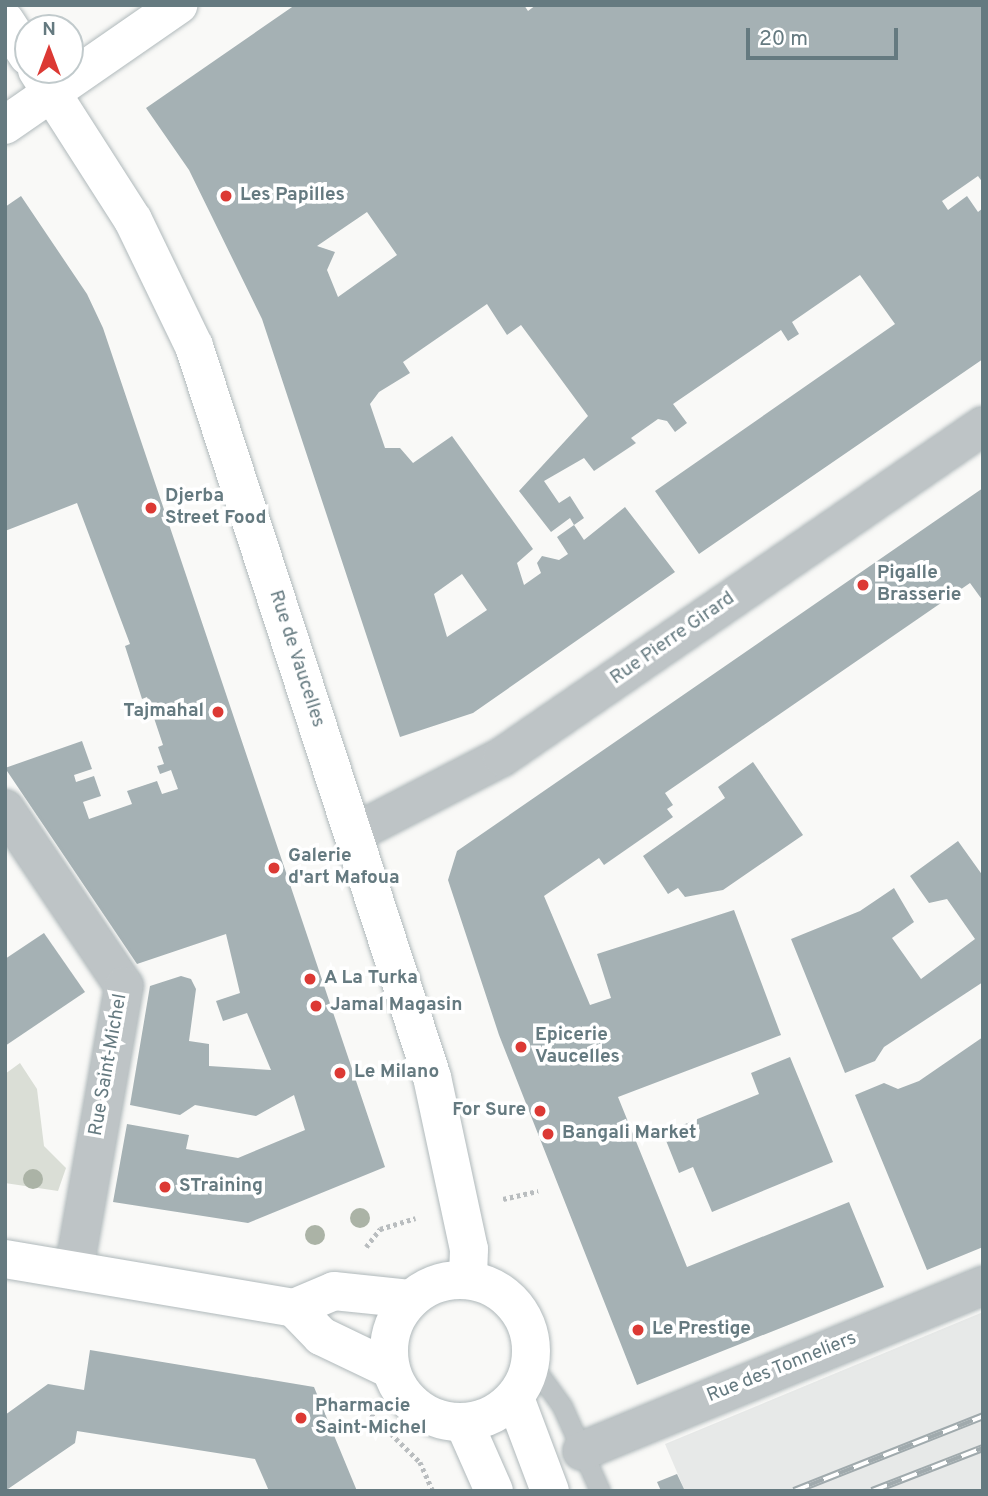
<!DOCTYPE html>
<style>
body{margin:0}
#map{position:relative;width:988px;height:1496px;overflow:hidden;background:#f9f9f7;font-family:Overpass,sans-serif}
div>[style]{position:absolute}
.built>*{inset:0;background:#e7e9e8}
.green>*{inset:0;background:#daded6}
.building>*{inset:0;background:#a5b1b4}
.path>*{height:4.5px;margin-top:-2.25px;transform-origin:0;background:repeating-linear-gradient(90deg,#b9bdbf 0 3.5px,transparent 0 7px)}
.roads{filter:drop-shadow(0 0 2px #b0b9bb) drop-shadow(0 0 2px #b0b9bb)}
.lane>*{height:19px;margin:-9.5px;padding:0 9.5px;transform-origin:9.5px;border-radius:9.5px;background:#bec4c6}
.street>*{height:38px;margin:-19px;padding:0 19px;transform-origin:19px;border-radius:19px;background:#bec4c6}
.secondary>*{height:38px;margin:-19px;padding:0 19px;transform-origin:19px;border-radius:19px;background:#fff}
.secondary>.ring{margin:-19px;padding:0;box-sizing:content-box;background:none;border:38px solid #fff;border-radius:50%}
.rail>*{height:8px;margin-top:-4px;transform-origin:0;background:repeating-linear-gradient(90deg,#fff 0 16px,#a0aaad 0 32px);box-sizing:border-box;border-block:2px solid #a0aaad}
.trees>*{width:20px;height:20px;margin:-10px;border-radius:50%;background:#abb3a6}
.dots>*{width:19px;height:19px;translate:-50% -50%;box-sizing:border-box;border:4px solid #fff;border-radius:50%}
span{translate:-50% -50%;white-space:nowrap;text-align:center;line-height:1.15;-webkit-text-stroke:7px #fff;paint-order:stroke}
.poi-label{font-size:19px;color:#657a80;font-weight:700}
.left{translate:0 -50%;text-align:left}
.right{translate:-100% -50%;text-align:right}
.street-label{font-size:19px;color:#657a80}
.frame{position:absolute;inset:0;border:7px solid #657a80;pointer-events:none}
.north{position:absolute;left:14px;top:14px;width:70px;height:70px;box-sizing:border-box;background:#fff;border:2px solid #c1cacc;border-radius:50%;rotate:0deg;font-size:19px;font-weight:700;line-height:28px;text-align:center;color:#657a80}
.north::after{content:'';display:block;margin:auto;width:24px;height:32px;background:#dc3934;clip-path:polygon(50% 0,100% 100%,50% 72%,0 100%)}
.scale{position:absolute;left:746px;top:28px;width:152px;height:32px;box-sizing:border-box;border:4px solid #657a80;border-top:0;padding-left:9px;font-size:21px;line-height:24px;white-space:nowrap;color:#657a80;-webkit-text-stroke:5px #fff;paint-order:stroke}
</style>
<div id="map">
<div class="built">
<i style="clip-path:polygon(983px 1312px,983px 1491px,685px 1491px,665px 1444px)"></i>
</div>
<div class="green">
<i style="clip-path:polygon(20px 1063px,37px 1089px,44px 1146px,66px 1168px,58px 1191px,5px 1183px,5px 1074px)"></i>
</div>
<div class="building">
<i style="clip-path:polygon(evenodd,295px 5px,524px 5px,528px 11px,536px 5px,983px 5px,983px 183px,978px 176px,942px 201px,948px 210px,967px 196px,978px 212px,983px 208px,983px 359px,699px 554px,655px 491px,895px 324px,860px 275px,792px 322px,799px 334px,788px 341px,781px 330px,673px 404px,687px 423px,675px 432px,667px 421px,658px 419px,631px 438px,636px 443px,594px 471px,584px 458px,544px 481px,559px 503px,570px 496px,584px 518px,574px 525px,570px 518px,551px 532px,519px 491px,588px 416px,521px 325px,507px 335px,487px 304px,403px 362px,410px 373px,379px 392px,370px 404px,385px 448px,400px 448px,413px 463px,452px 436px,533px 549px,517px 563px,524px 585px,541px 573px,537px 563px,542px 556px,559px 560px,568px 554px,557px 537px,574px 525px,584px 540px,625px 507px,675px 572px,473px 713px,400px 737px,262px 319px,189px 170px,146px 108px,295px 5px,367px 212px,397px 255px,338px 297px,327px 270px,335px 252px,317px 246px,367px 212px,295px 5px,462px 574px,487px 610px,447px 637px,434px 594px,462px 574px)"></i>
<i style="clip-path:polygon(21px 196px,87px 294px,103px 328px,385px 1167px,248px 1223px,113px 1202px,127px 1124px,189px 1135px,186px 1149px,238px 1158px,305px 1130px,294px 1095px,256px 1116px,195px 1105px,180px 1115px,130px 1105px,150px 986px,181px 976px,191px 979px,196px 989px,189px 1041px,209px 1044px,209px 1066px,271px 1070px,247px 1013px,223px 1021px,216px 1001px,240px 993px,226px 934px,137px 964px,5px 768px,82px 741px,92px 769px,74px 775px,76px 782px,94px 776px,101px 796px,83px 802px,89px 819px,132px 804px,127px 791px,157px 781px,162px 794px,178px 789px,171px 770px,160px 774px,157px 766px,164px 764px,158px 747px,163px 745px,147px 697px,142px 699px,125px 646px,130px 644px,77px 503px,5px 531px,5px 207px)"></i>
<i style="clip-path:polygon(983px 488px,983px 601px,970px 583px,665px 793px,673px 805px,667px 809px,673px 817px,604px 865px,599px 858px,544px 896px,590px 1005px,611px 998px,597px 954px,734px 910px,781px 1035px,618px 1097px,687px 1267px,849px 1202px,884px 1287px,637px 1385px,499px 1035px,448px 880px,457px 851px)"></i>
<i style="clip-path:polygon(753px 762px,803px 835px,723px 890px,685px 897px,678px 888px,668px 894px,643px 856px,725px 798px,718px 787px)"></i>
<i style="clip-path:polygon(958px 841px,983px 876px,983px 982px,884px 1047px,875px 1061px,845px 1073px,791px 939px,860px 911px,894px 888px,914px 922px,892px 938px,921px 979px,975px 939px,947px 899px,929px 903px,910px 876px)"></i>
<i style="clip-path:polygon(44px 933px,85px 992px,5px 1046px,5px 959px)"></i>
<i style="clip-path:polygon(983px 1037px,983px 1247px,927px 1270px,855px 1095px,884px 1083px,898px 1089px,919px 1081px)"></i>
<i style="clip-path:polygon(790px 1057px,833px 1162px,712px 1212px,693px 1167px,679px 1173px,663px 1133px,759px 1094px,751px 1073px)"></i>
<i style="clip-path:polygon(90px 1350px,314px 1387px,357px 1491px,269px 1491px,255px 1459px,77px 1431px,75px 1443px,5px 1491px,5px 1415px,48px 1384px,84px 1390px)"></i>
<i style="clip-path:polygon(677px 1474px,685px 1491px,661px 1491px,657px 1482px)"></i>
</div>
<div class="path">
<i style="left:503px;top:1199px;width:36px;rotate:-13deg"></i>
<i style="left:366px;top:1247px;width:23px;rotate:-52deg"></i>
<i style="left:380px;top:1229px;width:37px;rotate:-17deg"></i>
<i style="left:366px;top:1409px;width:76px;rotate:44.5deg"></i>
<i style="left:420px;top:1462px;width:32px;rotate:66deg"></i>
</div>
<div class="roads">
<div class="lane">
<i style="left:531px;top:1363px;width:53px;rotate:54.2deg"></i>
<i style="left:562px;top:1406px;width:93px;rotate:65.9deg"></i>
</div>
<div class="street">
<i style="left:5px;top:809px;width:213px;rotate:56.1deg"></i>
<i style="left:124px;top:986px;width:289px;rotate:100deg"></i>
<i style="left:353px;top:834px;width:168px;rotate:-27.3deg"></i>
<i style="left:502px;top:757px;width:584px;rotate:-34.53deg"></i>
<i style="left:582px;top:1451px;width:434px;rotate:-22.4deg"></i>
</div>
<div class="secondary">
<i style="left:5px;top:21px;width:42px;rotate:56.7deg"></i>
<i style="left:37px;top:70px;width:178px;rotate:57.4deg"></i>
<i style="left:133px;top:220px;width:140px;rotate:64.2deg"></i>
<i style="left:194px;top:346px;width:769px;rotate:71.97deg"></i>
<i style="left:432px;top:1077px;width:176px;rotate:77.9deg"></i>
<i style="left:469px;top:1249px;width:31px;rotate:92deg"></i>
<i style="left:5px;top:125px;width:211px;rotate:-34.7deg"></i>
<i style="left:5px;top:1259px;width:293px;rotate:9.6deg"></i>
<i style="left:294px;top:1308px;width:43px;rotate:-23deg"></i>
<i style="left:334px;top:1291px;width:76px;rotate:6deg"></i>
<i class="ring" style="left:389px;top:1280px;width:104px;height:104px"></i>
<i style="left:294px;top:1308px;width:39px;rotate:46deg"></i>
<i style="left:321px;top:1336px;width:76px;rotate:25.6deg"></i>
<i style="left:515px;top:1398px;width:99px;rotate:69.4deg"></i>
<i style="left:464px;top:1423px;width:74px;rotate:66.2deg"></i>
</div>
</div>
<div class="rail">
<i style="left:794px;top:1491px;width:203px;rotate:-21.6deg"></i>
<i style="left:872px;top:1491px;width:119px;rotate:-21.2deg"></i>
</div>
<div class="trees">
<i style="left:33px;top:1179px"></i>
<i style="left:360px;top:1218px"></i>
<i style="left:315px;top:1235px"></i>
</div>
<div class="dots">
<i style="left:226px;top:196px;background:#dc3934"></i>
<i style="left:151px;top:508px;background:#dc3934"></i>
<i style="left:863px;top:585px;background:#dc3934"></i>
<i style="left:218px;top:712px;background:#dc3934"></i>
<i style="left:274px;top:868px;background:#dc3934"></i>
<i style="left:310px;top:979px;background:#dc3934"></i>
<i style="left:316px;top:1006px;background:#dc3934"></i>
<i style="left:521px;top:1047px;background:#dc3934"></i>
<i style="left:340px;top:1073px;background:#dc3934"></i>
<i style="left:540px;top:1111px;background:#dc3934"></i>
<i style="left:548px;top:1134px;background:#dc3934"></i>
<i style="left:165px;top:1187px;background:#dc3934"></i>
<i style="left:638px;top:1330px;background:#dc3934"></i>
<i style="left:301px;top:1418px;background:#dc3934"></i>
</div>
<div class="poi-label">
<span class="left" style="left:240px;top:196px">Les Papilles</span>
<span class="left" style="left:165px;top:508px">Djerba<br>Street Food</span>
<span class="left" style="left:877px;top:585px">Pigalle<br>Brasserie</span>
<span class="right" style="left:204px;top:712px">Tajmahal</span>
<span class="left" style="left:288px;top:868px">Galerie<br>d'art Mafoua</span>
<span class="left" style="left:324px;top:979px">A La Turka</span>
<span class="left" style="left:330px;top:1006px">Jamal Magasin</span>
<span class="left" style="left:535px;top:1047px">Epicerie<br>Vaucelles</span>
<span class="left" style="left:354px;top:1073px">Le Milano</span>
<span class="right" style="left:526px;top:1111px">For Sure</span>
<span class="left" style="left:562px;top:1134px">Bangali Market</span>
<span class="left" style="left:179px;top:1187px">STraining</span>
<span class="left" style="left:652px;top:1330px">Le Prestige</span>
<span class="left" style="left:315px;top:1418px">Pharmacie<br>Saint-Michel</span>
</div>
<div class="street-label">
<span style="left:673px;top:639px;rotate:-35deg">Rue Pierre Girard</span>
<span style="left:296px;top:659px;rotate:72deg">Rue de Vaucelles</span>
<span style="left:109px;top:1065px;rotate:-80deg">Rue Saint-Michel</span>
<span style="left:782px;top:1368px;rotate:-22deg">Rue des Tonneliers</span>
</div>
<div class="frame"></div>
<div class="north">N</div>
<div class="scale">20 m</div>
</div>
